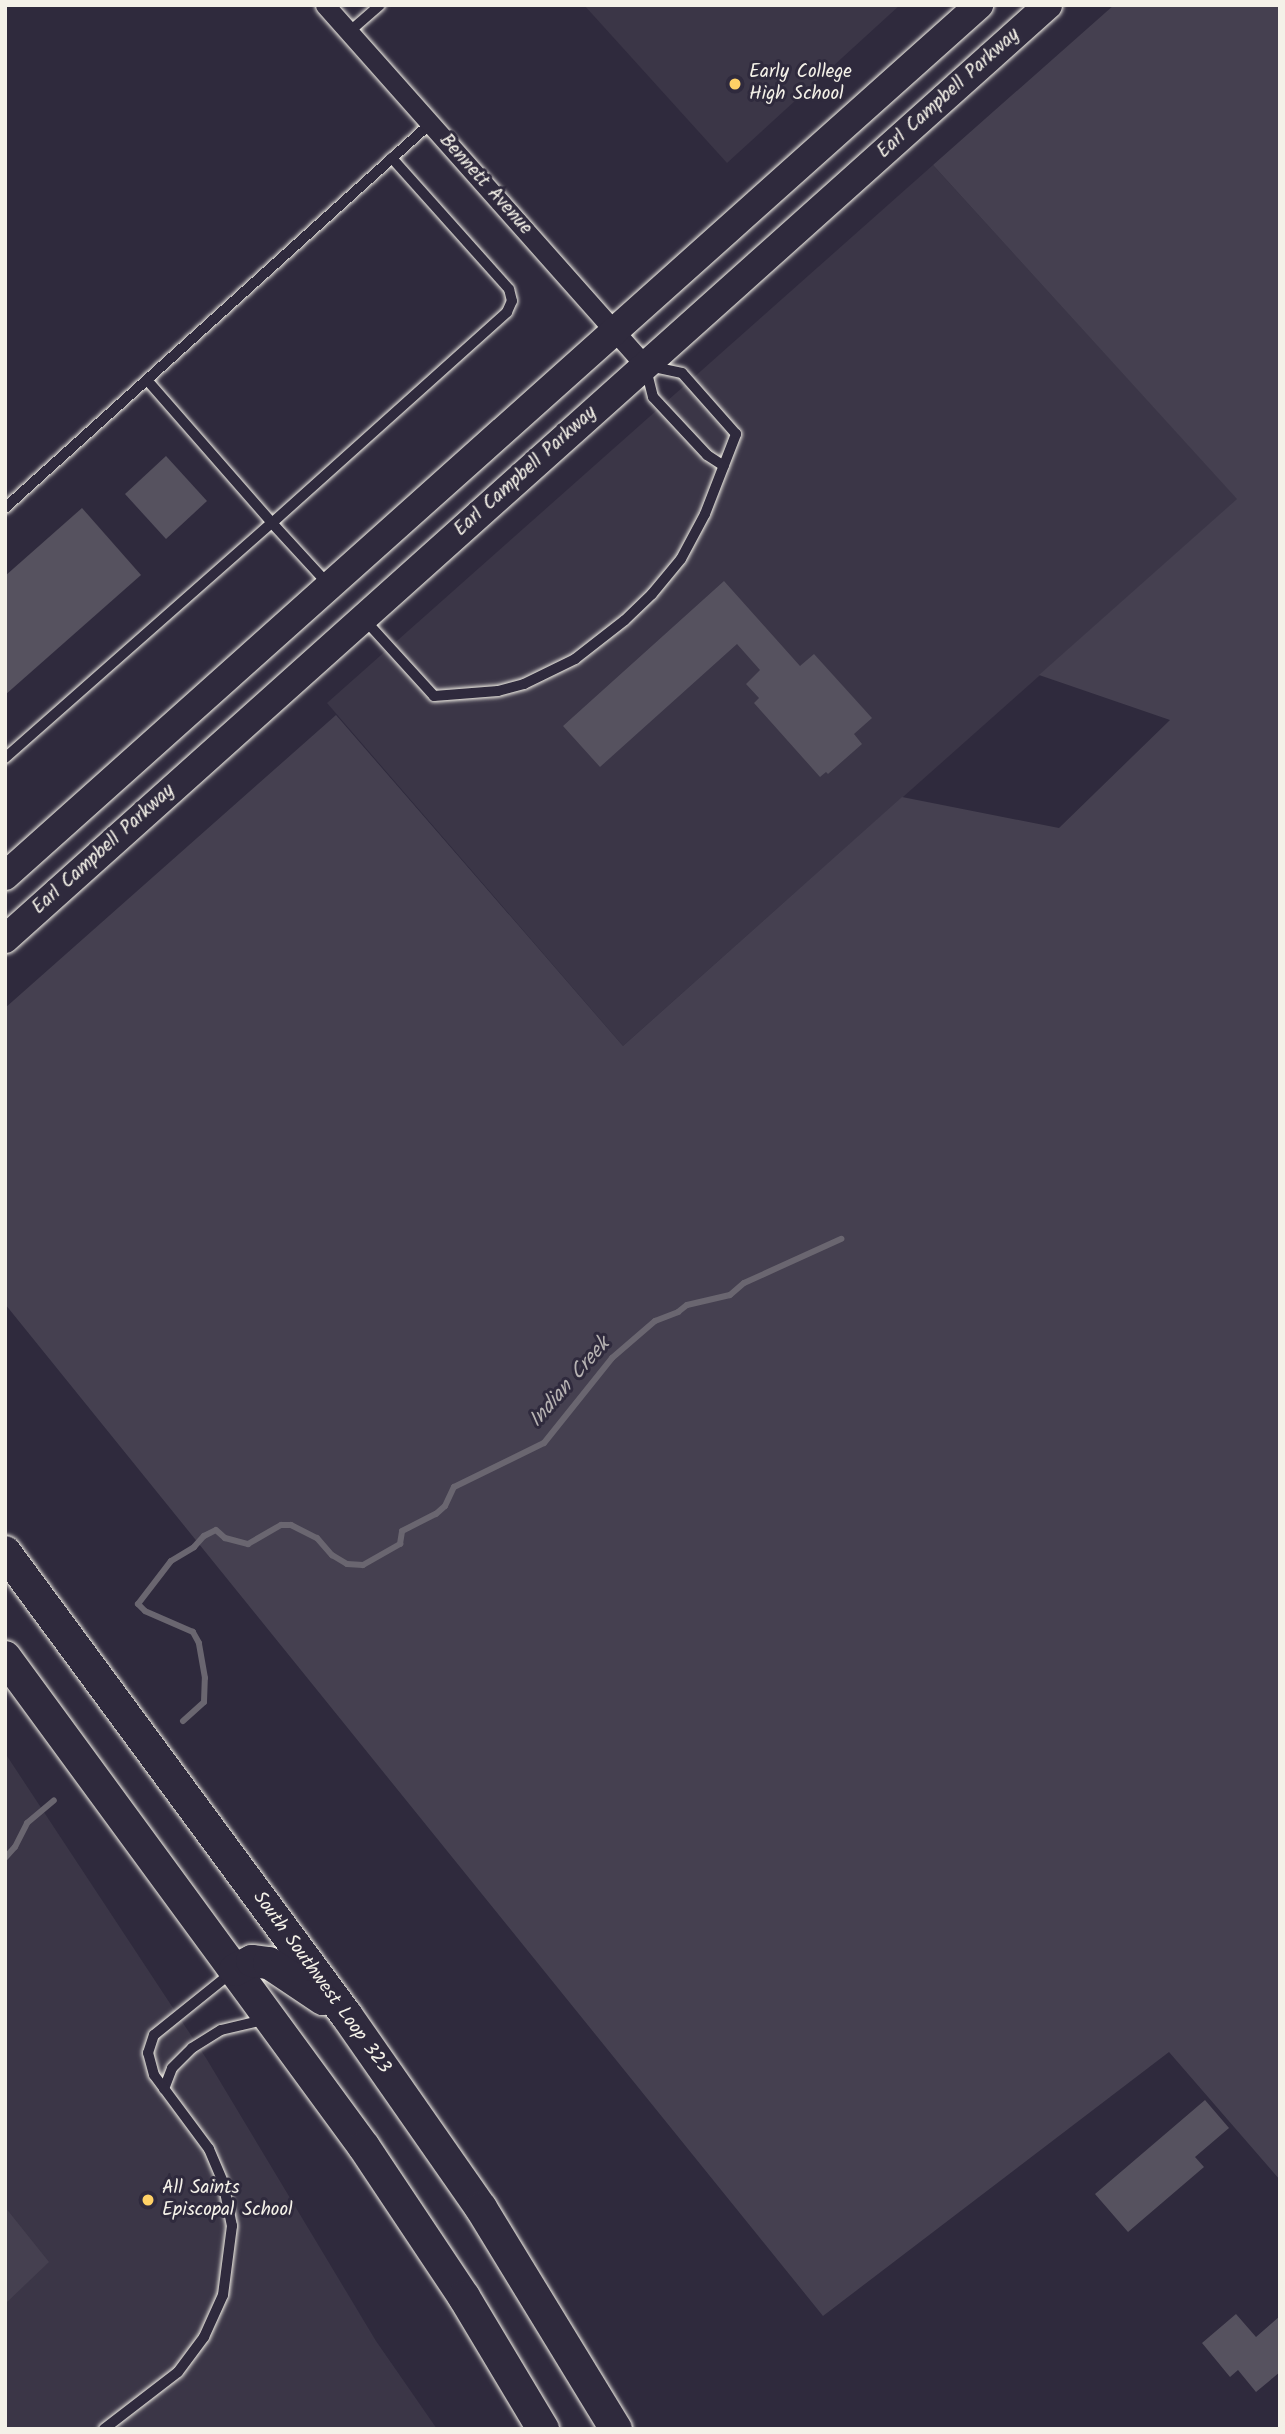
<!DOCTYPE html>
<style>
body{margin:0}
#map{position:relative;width:1285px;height:2434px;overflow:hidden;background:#2f2a3d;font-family:Kalam,sans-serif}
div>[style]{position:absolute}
.built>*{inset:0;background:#3b3647}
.green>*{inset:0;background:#454050}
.stream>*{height:6px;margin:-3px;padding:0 3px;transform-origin:3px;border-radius:3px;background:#6a6670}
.building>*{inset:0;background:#56525f}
.roads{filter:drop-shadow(0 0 2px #f4f1e8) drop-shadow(0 0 2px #f4f1e8)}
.service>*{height:10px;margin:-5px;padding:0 5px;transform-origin:5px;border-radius:5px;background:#2f2a3d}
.minor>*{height:19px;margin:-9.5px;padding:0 9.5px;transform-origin:9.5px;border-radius:9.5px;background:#2f2a3d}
.secondary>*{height:28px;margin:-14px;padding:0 14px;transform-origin:14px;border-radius:14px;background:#2f2a3d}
.trunk>*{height:32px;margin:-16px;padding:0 16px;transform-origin:16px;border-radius:16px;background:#2f2a3d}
.dots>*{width:19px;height:19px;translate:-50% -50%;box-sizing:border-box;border:4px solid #2f2a3d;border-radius:50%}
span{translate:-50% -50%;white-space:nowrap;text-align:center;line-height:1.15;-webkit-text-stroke:6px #2f2a3d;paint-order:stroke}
.poi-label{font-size:19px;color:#f4f1e8}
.left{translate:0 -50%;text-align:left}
.street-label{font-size:19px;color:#f4f1e8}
.water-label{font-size:21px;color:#b6b2b2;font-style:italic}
.frame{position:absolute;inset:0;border:7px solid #f4f1e8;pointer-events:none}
</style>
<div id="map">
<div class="built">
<i style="clip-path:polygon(584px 5px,900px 5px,727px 163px)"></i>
<i style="clip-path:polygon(933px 165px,1238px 499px,623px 1046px,327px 703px)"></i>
<i style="clip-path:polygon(5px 1753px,206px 2058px,376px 2341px,437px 2429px,5px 2429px)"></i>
</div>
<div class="green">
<i style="clip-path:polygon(1114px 5px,1280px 5px,1280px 2180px,1169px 2052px,823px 2316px,5px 1304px,5px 1008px,336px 715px,623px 1046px,902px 797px,1059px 828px,1170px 720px,1039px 675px,1237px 499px,933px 165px)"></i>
<i style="clip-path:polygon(5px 2207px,49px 2262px,5px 2304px)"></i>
</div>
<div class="stream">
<i style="left:183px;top:1721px;width:28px;rotate:-42deg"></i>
<i style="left:204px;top:1702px;width:24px;rotate:-88deg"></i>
<i style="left:205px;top:1678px;width:36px;rotate:-100deg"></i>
<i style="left:199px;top:1643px;width:13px;rotate:-119deg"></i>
<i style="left:193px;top:1632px;width:52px;rotate:-156.4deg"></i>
<i style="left:145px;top:1611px;width:10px;rotate:-135deg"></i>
<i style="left:138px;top:1604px;width:54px;rotate:-52.5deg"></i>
<i style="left:171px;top:1561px;width:27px;rotate:-31deg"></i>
<i style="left:194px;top:1547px;width:15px;rotate:-48deg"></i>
<i style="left:204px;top:1536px;width:13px;rotate:-27deg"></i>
<i style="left:216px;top:1530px;width:12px;rotate:42deg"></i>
<i style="left:225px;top:1538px;width:24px;rotate:15deg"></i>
<i style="left:248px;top:1544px;width:38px;rotate:-30deg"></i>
<i style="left:281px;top:1525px;width:10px"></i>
<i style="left:291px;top:1525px;width:29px;rotate:27deg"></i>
<i style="left:317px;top:1538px;width:23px;rotate:49deg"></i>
<i style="left:332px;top:1555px;width:17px;rotate:31deg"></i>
<i style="left:347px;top:1564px;width:16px;rotate:4deg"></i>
<i style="left:363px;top:1565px;width:43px;rotate:-29.6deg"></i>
<i style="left:400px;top:1544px;width:13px;rotate:-81deg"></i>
<i style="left:402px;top:1531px;width:38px;rotate:-27deg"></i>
<i style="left:436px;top:1514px;width:12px;rotate:-42deg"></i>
<i style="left:445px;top:1506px;width:21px;rotate:-65deg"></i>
<i style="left:454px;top:1487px;width:100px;rotate:-26.1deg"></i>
<i style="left:544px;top:1443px;width:109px;rotate:-51.3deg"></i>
<i style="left:612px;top:1358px;width:57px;rotate:-40.7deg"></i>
<i style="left:655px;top:1321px;width:25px;rotate:-21deg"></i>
<i style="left:678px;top:1312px;width:11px;rotate:-38deg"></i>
<i style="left:687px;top:1305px;width:44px;rotate:-13.1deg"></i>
<i style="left:730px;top:1295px;width:18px;rotate:-41deg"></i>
<i style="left:744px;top:1283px;width:107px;rotate:-24.4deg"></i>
<i style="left:5px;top:1858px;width:15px;rotate:-48deg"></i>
<i style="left:15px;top:1847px;width:27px;rotate:-63deg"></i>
<i style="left:27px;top:1823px;width:35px;rotate:-40deg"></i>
</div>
<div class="building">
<i style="clip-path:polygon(166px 456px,207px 501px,166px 539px,125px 494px)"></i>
<i style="clip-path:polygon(82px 508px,141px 575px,5px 695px,5px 576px)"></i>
<i style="clip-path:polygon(724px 581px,800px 666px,814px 654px,872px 718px,854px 734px,862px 744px,828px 774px,826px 772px,820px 777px,754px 703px,759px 698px,746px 684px,760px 670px,737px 644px,600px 767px,563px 726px)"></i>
<i style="clip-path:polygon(1205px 2100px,1229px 2128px,1195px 2157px,1204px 2167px,1128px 2232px,1095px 2194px)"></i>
<i style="clip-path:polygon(1236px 2314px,1256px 2337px,1280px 2316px,1280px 2372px,1256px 2392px,1238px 2370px,1230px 2377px,1202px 2343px)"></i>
</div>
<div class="roads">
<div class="service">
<i style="left:349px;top:32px;width:41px;rotate:-41.1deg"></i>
<i style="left:147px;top:380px;width:190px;rotate:48.8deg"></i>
<i style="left:272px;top:523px;width:316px;rotate:-41.9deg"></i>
<i style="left:507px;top:312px;width:12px;rotate:-66deg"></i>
<i style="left:512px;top:301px;width:12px;rotate:-104deg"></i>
<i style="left:509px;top:289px;width:176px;rotate:-131.8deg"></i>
<i style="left:5px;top:508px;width:574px;rotate:-42.11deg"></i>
<i style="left:364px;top:619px;width:104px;rotate:47.7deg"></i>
<i style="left:434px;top:696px;width:64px;rotate:-4.5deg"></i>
<i style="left:498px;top:691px;width:27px;rotate:-15deg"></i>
<i style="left:524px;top:684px;width:57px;rotate:-26.1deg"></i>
<i style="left:575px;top:659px;width:63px;rotate:-38deg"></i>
<i style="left:625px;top:620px;width:37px;rotate:-44deg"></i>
<i style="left:652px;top:594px;width:45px;rotate:-50.4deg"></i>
<i style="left:681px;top:559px;width:51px;rotate:-61.9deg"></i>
<i style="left:705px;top:514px;width:86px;rotate:-68.8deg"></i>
<i style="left:736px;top:434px;width:81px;rotate:-131.5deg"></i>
<i style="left:682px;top:373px;width:38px;rotate:-168deg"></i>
<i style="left:645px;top:365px;width:33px;rotate:76deg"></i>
<i style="left:653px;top:397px;width:79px;rotate:47deg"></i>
<i style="left:707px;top:455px;width:20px;rotate:33deg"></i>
<i style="left:5px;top:758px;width:356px;rotate:-41.4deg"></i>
<i style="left:272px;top:523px;width:81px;rotate:47.5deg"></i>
<i style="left:164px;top:2089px;width:22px;rotate:-69deg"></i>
<i style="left:172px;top:2068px;width:28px;rotate:-45deg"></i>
<i style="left:192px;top:2048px;width:34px;rotate:-32deg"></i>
<i style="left:221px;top:2030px;width:43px;rotate:-13.4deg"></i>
<i style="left:104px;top:2429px;width:93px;rotate:-37.6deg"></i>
<i style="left:178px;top:2372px;width:44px;rotate:-53.4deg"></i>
<i style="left:204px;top:2337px;width:46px;rotate:-65.7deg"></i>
<i style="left:223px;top:2295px;width:70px;rotate:-82.6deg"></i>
<i style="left:232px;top:2226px;width:45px;rotate:-101.6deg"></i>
<i style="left:223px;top:2182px;width:36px;rotate:-113deg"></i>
<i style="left:209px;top:2149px;width:92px;rotate:-126.6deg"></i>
<i style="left:154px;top:2075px;width:23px;rotate:-105deg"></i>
<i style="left:148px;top:2053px;width:19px;rotate:-72deg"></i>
<i style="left:154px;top:2035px;width:99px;rotate:-38.8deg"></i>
</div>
<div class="minor">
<i style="left:325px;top:5px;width:482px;rotate:48.4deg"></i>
</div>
<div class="secondary">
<i style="left:5px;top:876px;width:1307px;rotate:-41.8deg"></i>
<i style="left:5px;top:939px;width:1400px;rotate:-41.84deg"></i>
</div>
<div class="trunk">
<i style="left:5px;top:1552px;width:576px;rotate:53.61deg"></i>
<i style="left:347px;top:2016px;width:234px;rotate:55.1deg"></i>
<i style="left:481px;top:2208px;width:259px;rotate:58.6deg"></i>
<i style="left:5px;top:1657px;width:607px;rotate:53.77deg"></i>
<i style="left:364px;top:2147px;width:180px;rotate:56.3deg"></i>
<i style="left:464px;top:2297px;width:154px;rotate:59.1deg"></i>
<i style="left:235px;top:1970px;width:19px;rotate:-28deg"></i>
<i style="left:252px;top:1961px;width:17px;rotate:7deg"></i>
<i style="left:269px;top:1963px;width:65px;rotate:33.7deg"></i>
</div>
</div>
<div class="dots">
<i style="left:735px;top:84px;background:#ffd166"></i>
<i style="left:148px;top:2200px;background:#ffd166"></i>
</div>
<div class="poi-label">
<span class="left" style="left:749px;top:84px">Early College<br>High School</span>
<span class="left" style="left:162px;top:2200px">All Saints<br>Episcopal School</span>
</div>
<div class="street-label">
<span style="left:949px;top:94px;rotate:-42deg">Earl Campbell Parkway</span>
<span style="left:485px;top:185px;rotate:48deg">Bennett Avenue</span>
<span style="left:526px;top:472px;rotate:-42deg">Earl Campbell Parkway</span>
<span style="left:104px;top:850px;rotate:-42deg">Earl Campbell Parkway</span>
<span style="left:321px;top:1983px;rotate:54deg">South Southwest Loop 323</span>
</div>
<div class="water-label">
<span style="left:570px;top:1383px;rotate:-49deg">Indian Creek</span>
</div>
<div class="frame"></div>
</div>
